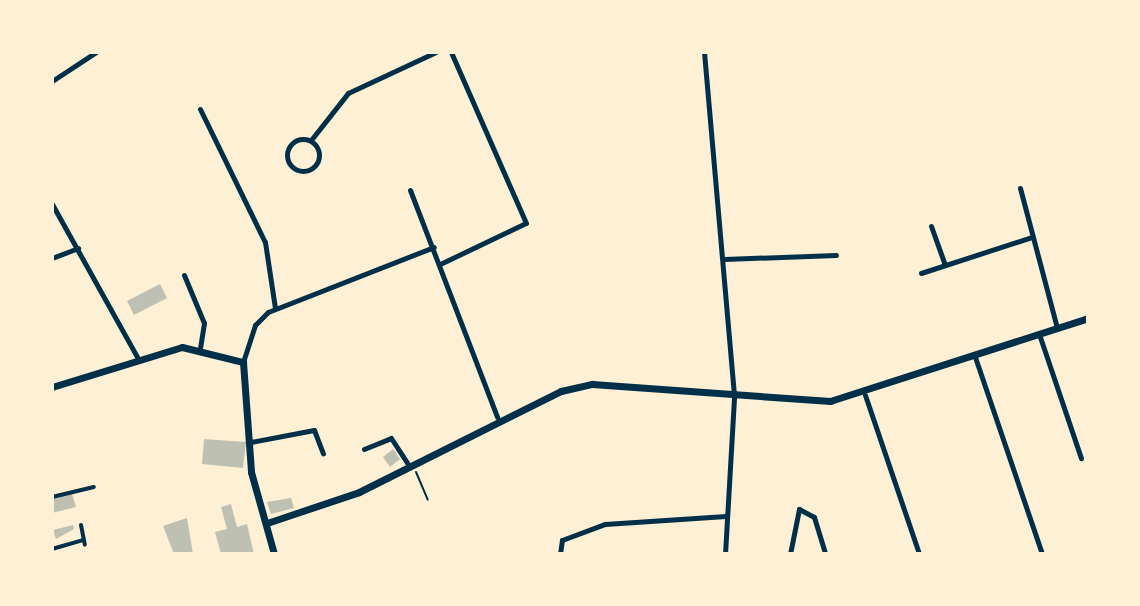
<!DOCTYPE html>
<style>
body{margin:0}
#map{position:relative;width:1140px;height:606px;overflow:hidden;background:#fdf0d5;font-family:"Asap Condensed",sans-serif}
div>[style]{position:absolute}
.building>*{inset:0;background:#bec0b2}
.path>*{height:2px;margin:-1px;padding:0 1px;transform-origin:1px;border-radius:1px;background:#003049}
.pedestrian>*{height:4px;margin:-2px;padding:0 2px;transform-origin:2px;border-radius:2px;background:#003049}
.minor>*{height:5px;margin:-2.5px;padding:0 2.5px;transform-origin:2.5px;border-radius:2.5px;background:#003049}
.minor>.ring{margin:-2.5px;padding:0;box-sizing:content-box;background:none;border:5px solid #003049;border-radius:50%}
.tertiary>*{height:7px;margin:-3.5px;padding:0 3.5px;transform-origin:3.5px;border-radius:3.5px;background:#003049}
span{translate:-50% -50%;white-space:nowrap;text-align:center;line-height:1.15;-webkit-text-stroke:7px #fdf0d5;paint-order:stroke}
.frame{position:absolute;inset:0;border:54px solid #fdf0d5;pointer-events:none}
</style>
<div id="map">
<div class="building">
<i style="clip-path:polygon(160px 284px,167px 298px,134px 315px,127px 301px)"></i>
<i style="clip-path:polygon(204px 439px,246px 442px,243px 468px,202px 464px)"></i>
<i style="clip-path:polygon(393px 449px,400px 459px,390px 467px,383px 457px)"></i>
<i style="clip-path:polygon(72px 494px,76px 507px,52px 513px,52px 498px)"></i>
<i style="clip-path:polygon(291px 498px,294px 508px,271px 514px,267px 502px)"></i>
<i style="clip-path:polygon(231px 504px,237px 527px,247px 524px,254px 554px,221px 554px,215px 532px,227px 529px,221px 507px)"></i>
<i style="clip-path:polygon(187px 518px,193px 554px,174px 554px,163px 526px)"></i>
<i style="clip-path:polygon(73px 525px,74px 529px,56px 539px,53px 530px)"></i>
</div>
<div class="path">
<i style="left:416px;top:472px;width:30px;rotate:67deg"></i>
</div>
<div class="pedestrian">
<i style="left:52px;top:497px;width:43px;rotate:-13.4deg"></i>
<i style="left:81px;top:525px;width:20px;rotate:79deg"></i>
<i style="left:52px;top:549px;width:33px;rotate:-16deg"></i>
</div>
<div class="minor">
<i style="left:704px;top:52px;width:347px;rotate:85deg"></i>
<i style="left:734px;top:398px;width:156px;rotate:93.3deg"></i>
<i style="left:52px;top:81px;width:53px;rotate:-33.4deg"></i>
<i style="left:200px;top:109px;width:148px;rotate:64deg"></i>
<i style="left:265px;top:242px;width:67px;rotate:81.4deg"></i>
<i class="ring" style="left:287px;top:139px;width:27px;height:27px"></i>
<i style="left:311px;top:140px;width:60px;rotate:-51.8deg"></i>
<i style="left:348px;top:93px;width:97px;rotate:-25deg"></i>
<i style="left:1020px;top:188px;width:145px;rotate:75.2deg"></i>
<i style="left:410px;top:190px;width:243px;rotate:69deg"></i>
<i style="left:52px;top:204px;width:179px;rotate:60.9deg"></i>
<i style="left:931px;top:226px;width:41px;rotate:70.3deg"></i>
<i style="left:52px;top:258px;width:28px;rotate:-21deg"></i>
<i style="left:724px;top:259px;width:112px;rotate:-2deg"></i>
<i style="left:440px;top:264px;width:95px;rotate:-25.5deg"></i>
<i style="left:526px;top:223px;width:187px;rotate:-113.7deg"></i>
<i style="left:921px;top:273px;width:117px;rotate:-18deg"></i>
<i style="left:184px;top:275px;width:52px;rotate:67.4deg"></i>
<i style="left:204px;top:323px;width:25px;rotate:99deg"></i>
<i style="left:1039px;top:334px;width:131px;rotate:71.3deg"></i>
<i style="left:975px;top:357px;width:208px;rotate:71.2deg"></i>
<i style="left:243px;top:362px;width:39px;rotate:-72deg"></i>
<i style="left:255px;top:325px;width:18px;rotate:-45deg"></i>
<i style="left:268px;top:312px;width:178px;rotate:-21.4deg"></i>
<i style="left:865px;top:395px;width:168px;rotate:71.2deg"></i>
<i style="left:251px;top:442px;width:64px;rotate:-10.8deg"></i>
<i style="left:314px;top:430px;width:25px;rotate:69deg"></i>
<i style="left:364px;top:449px;width:29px;rotate:-22deg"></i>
<i style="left:391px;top:438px;width:33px;rotate:57deg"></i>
<i style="left:560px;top:554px;width:14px;rotate:-82deg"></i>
<i style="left:562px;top:540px;width:46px;rotate:-20.4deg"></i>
<i style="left:605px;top:524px;width:121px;rotate:-3.8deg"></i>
<i style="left:790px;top:554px;width:46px;rotate:-78.7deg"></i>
<i style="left:799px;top:509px;width:17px;rotate:28deg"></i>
<i style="left:814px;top:517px;width:39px;rotate:73deg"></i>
</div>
<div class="tertiary">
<i style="left:52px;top:387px;width:136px;rotate:-17.1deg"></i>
<i style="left:182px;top:347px;width:63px;rotate:13.8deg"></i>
<i style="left:243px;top:362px;width:110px;rotate:85.8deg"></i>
<i style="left:251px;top:472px;width:85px;rotate:74.3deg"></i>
<i style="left:267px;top:523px;width:97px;rotate:-18.6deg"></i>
<i style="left:359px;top:492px;width:226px;rotate:-26.6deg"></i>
<i style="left:561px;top:391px;width:32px;rotate:-13deg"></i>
<i style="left:592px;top:384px;width:239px;rotate:4.1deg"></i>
<i style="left:830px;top:401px;width:271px;rotate:-17.8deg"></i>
</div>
<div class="frame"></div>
</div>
